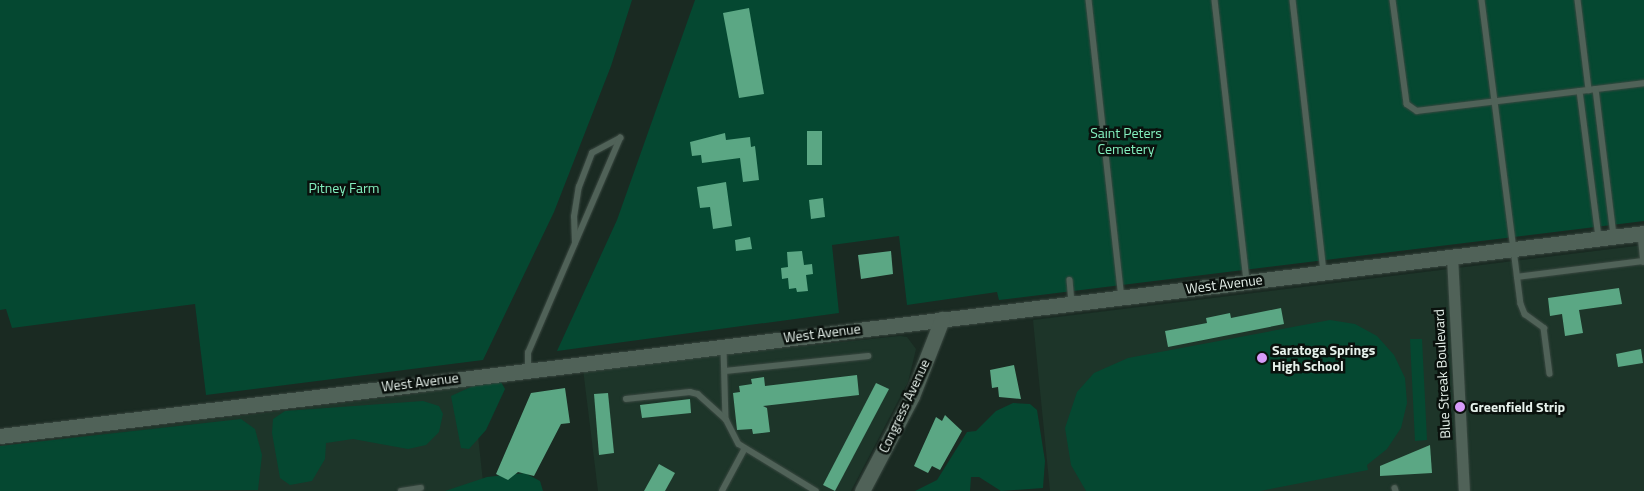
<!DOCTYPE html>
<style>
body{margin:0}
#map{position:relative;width:1644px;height:491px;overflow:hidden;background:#1a2a22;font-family:"Titillium Web",sans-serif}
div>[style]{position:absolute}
.built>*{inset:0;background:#1d3529}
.green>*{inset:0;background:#054831}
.building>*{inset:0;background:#5ba784}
.roads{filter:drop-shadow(0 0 1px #3a4841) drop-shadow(0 0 1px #3a4841)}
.service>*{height:5.5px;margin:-2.75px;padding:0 2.75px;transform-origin:2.75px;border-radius:2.75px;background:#506258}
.minor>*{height:11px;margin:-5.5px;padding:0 5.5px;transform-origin:5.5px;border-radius:5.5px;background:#506258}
.tertiary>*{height:15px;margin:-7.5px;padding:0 7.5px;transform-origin:7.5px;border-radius:7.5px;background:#506258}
.dots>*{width:14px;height:14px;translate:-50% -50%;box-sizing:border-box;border:2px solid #0a110d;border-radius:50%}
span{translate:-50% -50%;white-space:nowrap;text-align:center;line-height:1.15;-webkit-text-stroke:5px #0a110d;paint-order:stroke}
.park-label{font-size:14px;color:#83efbe}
.street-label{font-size:14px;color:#e6f1eb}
.poi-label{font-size:14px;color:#e6f1eb;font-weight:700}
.left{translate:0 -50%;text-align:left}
</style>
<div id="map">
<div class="built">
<i style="clip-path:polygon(1644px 245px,1644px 491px,1050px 491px,1033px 320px)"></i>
<i style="clip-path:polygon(900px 336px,907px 337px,916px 349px,908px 382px,851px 491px,598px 491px,583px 369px)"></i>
<i style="clip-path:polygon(472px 381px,484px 491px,0 491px,0 446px,415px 394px)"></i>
</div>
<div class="green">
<i style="clip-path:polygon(0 0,632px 0,611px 66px,554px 212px,483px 360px,206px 395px,195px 304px,12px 328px,6px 309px,0 310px)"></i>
<i style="clip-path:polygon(695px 0,1644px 0,1644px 221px,999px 300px,997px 292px,907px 305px,899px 236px,832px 245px,839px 313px,557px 351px,617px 220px)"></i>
<i style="clip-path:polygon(1330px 320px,1355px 324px,1377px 336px,1394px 355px,1405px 378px,1407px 403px,1401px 428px,1387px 449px,1367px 465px,1368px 470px,1260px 491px,1086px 491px,1071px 465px,1065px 428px,1077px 392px,1094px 373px,1128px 358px)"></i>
<i style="clip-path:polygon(1410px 339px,1422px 339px,1427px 440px,1415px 441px)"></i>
<i style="clip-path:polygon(501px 382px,505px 389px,486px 430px,469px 449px,461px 448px,451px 396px,473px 386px)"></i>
<i style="clip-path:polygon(423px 401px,439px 406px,443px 414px,439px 432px,426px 445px,408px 449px,353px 439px,326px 443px,325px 459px,312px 481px,290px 485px,280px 478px,272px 433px,273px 419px,285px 411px)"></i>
<i style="clip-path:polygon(1013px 403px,1030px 404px,1037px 410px,1045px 461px,1043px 488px,1001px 491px,979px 477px,971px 477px,970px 491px,915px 491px,937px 480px,967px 432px,976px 431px,996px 411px)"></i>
<i style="clip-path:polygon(241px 419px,255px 429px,262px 455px,258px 490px,0 491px,0 446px)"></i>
<i style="clip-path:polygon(525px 473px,540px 481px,543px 491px,445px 491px,487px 477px)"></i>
</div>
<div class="building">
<i style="clip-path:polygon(749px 8px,764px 94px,739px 98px,723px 13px)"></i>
<i style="clip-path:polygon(807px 131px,822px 131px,822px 165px,807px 165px)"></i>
<i style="clip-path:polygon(725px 133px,726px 140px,750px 137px,751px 147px,755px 146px,759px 180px,743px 182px,740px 158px,702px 163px,701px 155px,692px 156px,690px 142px)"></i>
<i style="clip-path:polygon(726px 182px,732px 226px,713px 229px,710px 207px,700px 208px,697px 187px)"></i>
<i style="clip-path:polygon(823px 198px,825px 217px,811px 219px,809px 200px)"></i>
<i style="clip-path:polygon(750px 237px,752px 249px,736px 251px,735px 240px)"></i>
<i style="clip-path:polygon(802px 251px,804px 265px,812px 264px,813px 274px,806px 275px,808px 291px,797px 292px,796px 288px,789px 289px,788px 278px,782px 279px,781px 268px,788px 267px,787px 252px)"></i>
<i style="clip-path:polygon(891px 251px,893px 274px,861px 279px,858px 255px)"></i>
<i style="clip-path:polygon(1619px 288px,1622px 304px,1579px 310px,1583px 333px,1565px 336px,1562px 314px,1550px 316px,1548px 298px)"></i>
<i style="clip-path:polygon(1281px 308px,1284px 324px,1168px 347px,1165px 331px,1207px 323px,1206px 318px,1230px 313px,1231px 318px)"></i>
<i style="clip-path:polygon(1641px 349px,1643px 363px,1618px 367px,1616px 354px)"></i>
<i style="clip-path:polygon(1014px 365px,1021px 399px,999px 397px,998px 387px,992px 388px,990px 370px)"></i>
<i style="clip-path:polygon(857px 375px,859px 395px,763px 406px,767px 408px,770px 432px,753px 434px,752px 429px,737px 430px,733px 393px,740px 392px,739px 386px,752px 384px,751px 379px,764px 377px,765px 386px)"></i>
<i style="clip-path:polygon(876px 383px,889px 389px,835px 491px,823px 485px)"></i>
<i style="clip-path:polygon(565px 388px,570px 423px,561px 424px,534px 476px,518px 472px,508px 480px,496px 474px,531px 393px)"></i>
<i style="clip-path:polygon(608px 393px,614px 453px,599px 455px,594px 394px)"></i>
<i style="clip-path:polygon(690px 399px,691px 413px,642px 418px,640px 405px)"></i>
<i style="clip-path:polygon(945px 415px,962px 431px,940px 470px,932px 466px,928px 473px,914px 466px,936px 417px,942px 421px)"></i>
<i style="clip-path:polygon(1430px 445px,1432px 473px,1380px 476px,1380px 466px)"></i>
<i style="clip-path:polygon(659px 464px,675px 473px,665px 491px,644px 491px)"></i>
</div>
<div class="roads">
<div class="service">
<i style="left:1089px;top:0;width:299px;rotate:83.7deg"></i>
<i style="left:1215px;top:0;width:283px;rotate:83.5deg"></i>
<i style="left:1293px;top:0;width:273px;rotate:83.5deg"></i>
<i style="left:1393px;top:0;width:105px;rotate:82.3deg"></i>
<i style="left:1407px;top:104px;width:12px;rotate:35deg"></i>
<i style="left:1417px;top:111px;width:229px;rotate:-7deg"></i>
<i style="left:1482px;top:0;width:306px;rotate:82.7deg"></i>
<i style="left:1521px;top:304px;width:11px;rotate:68deg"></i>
<i style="left:1525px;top:314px;width:24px;rotate:36deg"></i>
<i style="left:1544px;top:328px;width:46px;rotate:82.6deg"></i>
<i style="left:1578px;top:0;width:91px;rotate:83deg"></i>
<i style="left:1596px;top:89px;width:147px;rotate:83deg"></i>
<i style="left:1580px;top:91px;width:148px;rotate:82.6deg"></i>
<i style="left:1641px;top:235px;width:27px;rotate:84deg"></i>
<i style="left:575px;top:243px;width:26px;rotate:-92deg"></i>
<i style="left:574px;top:217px;width:30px;rotate:-81deg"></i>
<i style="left:579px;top:187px;width:36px;rotate:-69deg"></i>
<i style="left:592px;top:153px;width:32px;rotate:-28deg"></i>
<i style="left:1517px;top:277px;width:128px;rotate:-7.2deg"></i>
<i style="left:1070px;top:280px;width:23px;rotate:85deg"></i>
<i style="left:724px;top:349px;width:70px;rotate:88.4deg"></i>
<i style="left:726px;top:419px;width:28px;rotate:63deg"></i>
<i style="left:739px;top:444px;width:90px;rotate:31.4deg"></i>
<i style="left:528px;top:368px;width:15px;rotate:-90deg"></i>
<i style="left:528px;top:353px;width:234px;rotate:-66.8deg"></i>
<i style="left:725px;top:371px;width:144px;rotate:-6deg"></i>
<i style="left:626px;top:399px;width:64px;rotate:-6.2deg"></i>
<i style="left:690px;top:392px;width:8px;rotate:14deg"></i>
<i style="left:698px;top:394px;width:38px;rotate:42deg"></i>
<i style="left:1395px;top:488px;width:3px;rotate:72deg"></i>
<i style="left:401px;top:491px;width:20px;rotate:-9deg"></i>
<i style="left:722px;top:491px;width:47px;rotate:-61.8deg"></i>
</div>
<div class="minor">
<i style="left:1452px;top:256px;width:235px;rotate:87.1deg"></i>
</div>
<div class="tertiary">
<i style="left:0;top:436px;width:1656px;rotate:-7.04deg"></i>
<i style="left:862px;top:491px;width:107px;rotate:-62.2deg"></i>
<i style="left:912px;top:396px;width:83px;rotate:-68.7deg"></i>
</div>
</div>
<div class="dots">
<i style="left:1262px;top:358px;background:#d79bf9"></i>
<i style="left:1460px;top:407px;background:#d79bf9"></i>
</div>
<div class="park-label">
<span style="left:1126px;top:141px">Saint Peters<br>Cemetery</span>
<span style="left:344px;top:188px">Pitney Farm</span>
</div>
<div class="street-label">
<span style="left:1224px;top:284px;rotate:-7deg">West Avenue</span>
<span style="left:822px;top:333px;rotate:-7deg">West Avenue</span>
<span style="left:1442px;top:374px;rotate:-93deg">Blue Streak Boulevard</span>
<span style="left:420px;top:382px;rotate:-7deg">West Avenue</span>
<span style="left:904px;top:406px;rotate:-65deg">Congress Avenue</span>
</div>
<div class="poi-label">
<span class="left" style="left:1272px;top:358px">Saratoga Springs<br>High School</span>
<span class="left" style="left:1470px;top:407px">Greenfield Strip</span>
</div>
</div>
